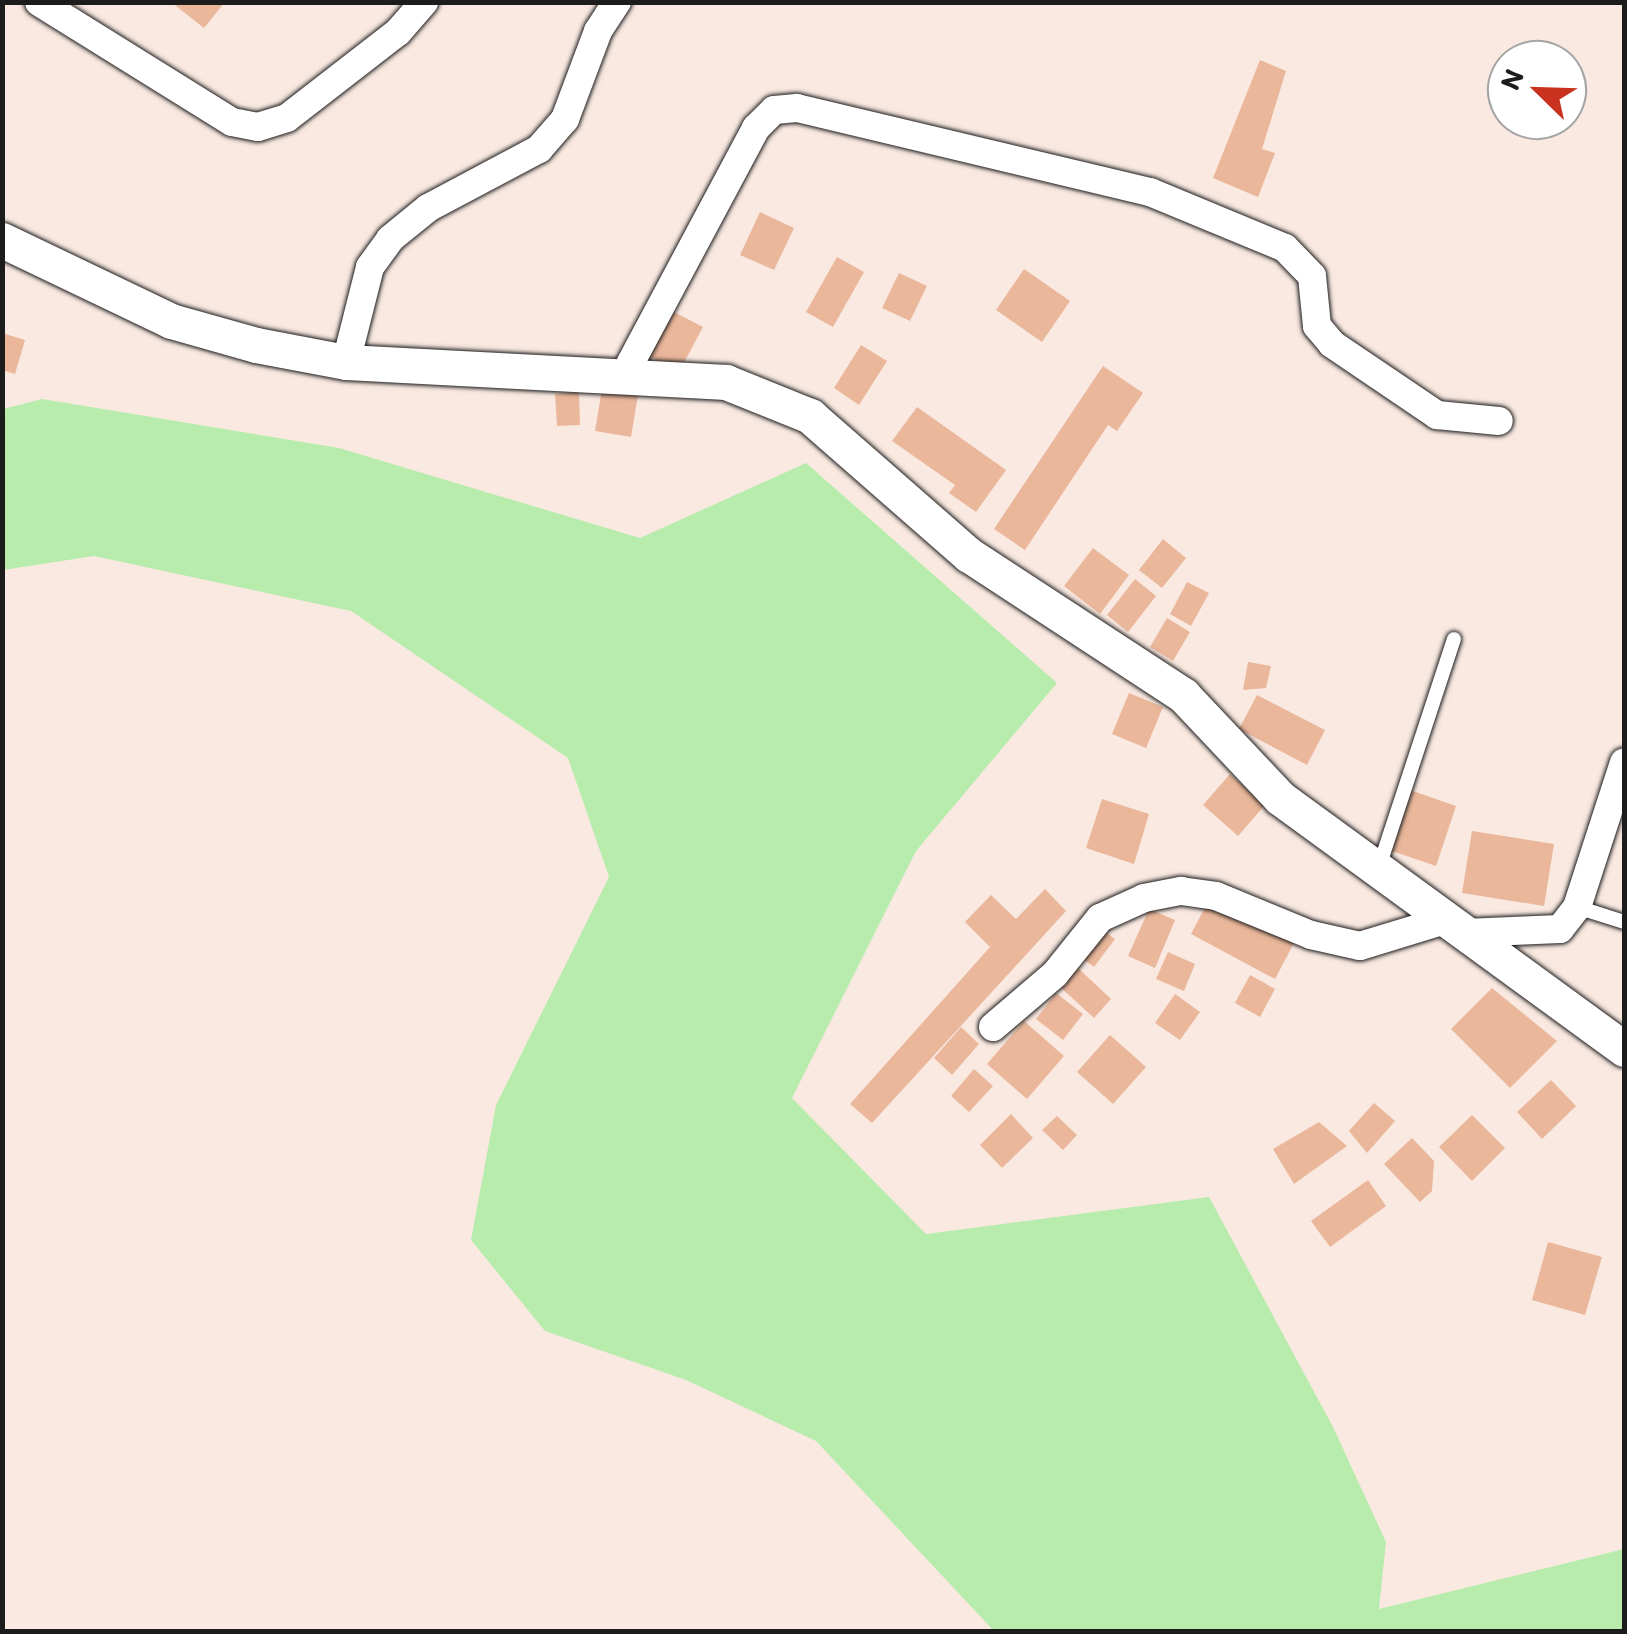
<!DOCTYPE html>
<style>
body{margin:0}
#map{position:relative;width:1627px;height:1634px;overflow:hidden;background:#f9e9e1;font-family:Itim,sans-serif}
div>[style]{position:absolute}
.green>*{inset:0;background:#b8ecad}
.building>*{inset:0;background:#eab79b}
.roads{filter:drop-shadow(0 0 2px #1c1c1c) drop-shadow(0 0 2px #1c1c1c)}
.service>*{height:14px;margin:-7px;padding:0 7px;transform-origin:7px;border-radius:7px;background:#fff}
.minor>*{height:28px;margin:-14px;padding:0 14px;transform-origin:14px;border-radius:14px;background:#fff}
.tertiary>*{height:35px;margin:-17.5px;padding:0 17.5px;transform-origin:17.5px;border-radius:17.5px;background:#fff}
span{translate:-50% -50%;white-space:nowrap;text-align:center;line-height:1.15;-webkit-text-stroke:9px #fff;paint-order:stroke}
.frame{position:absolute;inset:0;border:5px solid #1c1c1c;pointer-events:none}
.north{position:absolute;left:1487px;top:40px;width:100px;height:100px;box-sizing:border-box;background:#fff;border:2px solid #a4a4a4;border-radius:50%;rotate:293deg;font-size:28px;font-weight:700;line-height:40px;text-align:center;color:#1c1c1c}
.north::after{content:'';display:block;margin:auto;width:35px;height:45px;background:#c8321e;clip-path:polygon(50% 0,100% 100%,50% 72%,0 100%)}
</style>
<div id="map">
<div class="green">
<i style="clip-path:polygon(42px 399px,339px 448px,640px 538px,806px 463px,1057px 683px,916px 851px,792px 1098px,926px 1234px,1209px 1197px,1333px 1427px,1386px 1542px,1379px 1609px,1624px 1549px,1624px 1631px,994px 1631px,816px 1441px,686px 1380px,545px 1331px,471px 1240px,496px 1105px,609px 877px,568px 758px,351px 611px,94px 556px,3px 570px,3px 409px)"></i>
</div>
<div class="building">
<i style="clip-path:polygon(171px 2px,225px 2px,204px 28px)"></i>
<i style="clip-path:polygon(1260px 60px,1286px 71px,1262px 149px,1275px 153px,1258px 197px,1213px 178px)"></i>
<i style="clip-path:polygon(760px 212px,794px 228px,774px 270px,740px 255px)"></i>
<i style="clip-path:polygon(837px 257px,864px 272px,833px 327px,806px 312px)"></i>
<i style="clip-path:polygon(1024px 269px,1070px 301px,1042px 342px,996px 310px)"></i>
<i style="clip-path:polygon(899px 273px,927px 286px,910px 321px,882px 308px)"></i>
<i style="clip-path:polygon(672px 311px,703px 327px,679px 372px,649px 356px)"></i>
<i style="clip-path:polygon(2px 333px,25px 340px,15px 374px,2px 370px)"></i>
<i style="clip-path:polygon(861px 345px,887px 361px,859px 405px,834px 388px)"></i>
<i style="clip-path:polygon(1103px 366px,1143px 393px,1117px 431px,1108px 425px,1025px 550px,994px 529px)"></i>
<i style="clip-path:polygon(602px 389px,638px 395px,631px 437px,595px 431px)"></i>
<i style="clip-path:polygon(579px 392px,580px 425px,557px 426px,555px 394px)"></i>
<i style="clip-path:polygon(917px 407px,1006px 470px,976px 512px,949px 493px,955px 485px,892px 441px)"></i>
<i style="clip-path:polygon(1163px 539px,1186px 558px,1162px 588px,1139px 570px)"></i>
<i style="clip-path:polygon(1093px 548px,1129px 575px,1100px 614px,1064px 586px)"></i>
<i style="clip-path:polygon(1135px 579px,1156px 596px,1128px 632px,1107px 615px)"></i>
<i style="clip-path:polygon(1187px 582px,1209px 593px,1191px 626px,1170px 614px)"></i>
<i style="clip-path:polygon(1167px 618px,1190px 632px,1173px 661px,1150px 647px)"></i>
<i style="clip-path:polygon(1248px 662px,1271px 666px,1266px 688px,1243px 690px)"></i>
<i style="clip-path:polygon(1129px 693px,1163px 707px,1146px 748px,1112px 734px)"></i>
<i style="clip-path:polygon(1257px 695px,1325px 730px,1307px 765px,1239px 729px)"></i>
<i style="clip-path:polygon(1230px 774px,1265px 805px,1238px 836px,1203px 805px)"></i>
<i style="clip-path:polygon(1407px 789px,1456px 806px,1436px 866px,1386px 849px)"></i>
<i style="clip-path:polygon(1102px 799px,1149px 814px,1134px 864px,1086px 848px)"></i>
<i style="clip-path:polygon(1472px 831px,1554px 844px,1544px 906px,1462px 893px)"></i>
<i style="clip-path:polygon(1045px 889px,1066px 911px,872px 1123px,850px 1104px,990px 947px,965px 922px,991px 895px,1016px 919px)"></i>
<i style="clip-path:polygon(1210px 898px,1294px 943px,1275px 979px,1191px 934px)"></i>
<i style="clip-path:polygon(1149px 909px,1175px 920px,1155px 968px,1128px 956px)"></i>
<i style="clip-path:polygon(1097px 926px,1115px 939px,1094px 967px,1076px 954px)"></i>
<i style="clip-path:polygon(1168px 952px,1195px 964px,1184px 991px,1156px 979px)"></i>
<i style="clip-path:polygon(1077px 967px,1111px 999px,1094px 1018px,1059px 986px)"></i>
<i style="clip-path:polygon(1250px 975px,1275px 989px,1260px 1017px,1235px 1003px)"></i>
<i style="clip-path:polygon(1492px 988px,1557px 1041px,1510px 1088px,1451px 1029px)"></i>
<i style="clip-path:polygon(1056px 993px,1083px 1014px,1063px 1040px,1036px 1019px)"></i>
<i style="clip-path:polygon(1175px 994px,1200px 1012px,1180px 1040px,1155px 1023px)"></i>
<i style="clip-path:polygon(1024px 1021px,1064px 1056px,1027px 1099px,987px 1064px)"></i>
<i style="clip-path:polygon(961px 1027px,979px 1044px,952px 1075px,934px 1058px)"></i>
<i style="clip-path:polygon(1110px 1035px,1146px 1067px,1113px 1104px,1077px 1072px)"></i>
<i style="clip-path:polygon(974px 1069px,993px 1086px,969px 1112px,951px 1096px)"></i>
<i style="clip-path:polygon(1551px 1080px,1576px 1106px,1542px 1139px,1517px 1112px)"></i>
<i style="clip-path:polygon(1374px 1103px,1395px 1121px,1367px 1153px,1349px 1131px)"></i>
<i style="clip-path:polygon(1011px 1114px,1033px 1138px,1002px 1168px,980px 1145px)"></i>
<i style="clip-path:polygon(1472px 1115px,1505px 1148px,1472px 1181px,1439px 1147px)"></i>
<i style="clip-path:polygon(1057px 1116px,1077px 1135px,1063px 1150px,1042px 1130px)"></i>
<i style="clip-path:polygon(1319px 1122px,1347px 1146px,1294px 1184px,1273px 1149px)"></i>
<i style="clip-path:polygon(1412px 1138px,1434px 1161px,1432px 1191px,1420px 1202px,1384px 1164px)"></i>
<i style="clip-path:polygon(1368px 1180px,1386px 1206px,1330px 1247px,1311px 1221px)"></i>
<i style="clip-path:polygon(1548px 1242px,1602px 1257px,1585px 1315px,1532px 1300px)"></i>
</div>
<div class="roads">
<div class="service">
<i style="left:1379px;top:867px;width:240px;rotate:-71.8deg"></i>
<i style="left:1577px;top:907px;width:49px;rotate:17.7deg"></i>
</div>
<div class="minor">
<i style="left:39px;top:2px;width:227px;rotate:31.9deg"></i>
<i style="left:232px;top:122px;width:26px;rotate:11deg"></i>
<i style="left:258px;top:127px;width:30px;rotate:-17deg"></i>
<i style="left:287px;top:118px;width:140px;rotate:-37.8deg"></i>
<i style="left:398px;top:32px;width:40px;rotate:-49deg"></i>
<i style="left:346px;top:362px;width:98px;rotate:-75.8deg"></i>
<i style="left:370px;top:267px;width:34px;rotate:-54deg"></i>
<i style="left:390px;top:239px;width:49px;rotate:-39.2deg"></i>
<i style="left:428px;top:208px;width:126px;rotate:-28deg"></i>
<i style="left:539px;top:149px;width:40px;rotate:-49deg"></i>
<i style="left:565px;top:119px;width:94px;rotate:-69.4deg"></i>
<i style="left:598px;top:31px;width:35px;rotate:-57deg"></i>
<i style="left:622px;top:379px;width:285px;rotate:-61.9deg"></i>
<i style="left:756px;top:128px;width:25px;rotate:-45deg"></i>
<i style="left:774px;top:110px;width:23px;rotate:-5deg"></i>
<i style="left:797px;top:108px;width:363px;rotate:13.4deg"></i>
<i style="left:1150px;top:192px;width:146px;rotate:22.5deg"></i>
<i style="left:1285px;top:248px;width:39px;rotate:46deg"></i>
<i style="left:1312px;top:276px;width:50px;rotate:84.3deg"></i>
<i style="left:1317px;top:326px;width:23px;rotate:50deg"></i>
<i style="left:1332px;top:344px;width:127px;rotate:34.1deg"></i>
<i style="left:1437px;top:415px;width:62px;rotate:5.5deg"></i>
<i style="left:1464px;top:933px;width:96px;rotate:-2.4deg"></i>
<i style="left:1560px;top:929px;width:28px;rotate:-52deg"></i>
<i style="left:1577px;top:907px;width:152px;rotate:-72deg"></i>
<i style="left:993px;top:1027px;width:82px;rotate:-40.5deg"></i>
<i style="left:1055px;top:974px;width:72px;rotate:-51.2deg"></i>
<i style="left:1100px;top:918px;width:48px;rotate:-24.4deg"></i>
<i style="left:1144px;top:898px;width:38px;rotate:-11deg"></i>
<i style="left:1181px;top:891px;width:35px;rotate:8deg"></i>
<i style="left:1216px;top:896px;width:103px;rotate:22.3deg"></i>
<i style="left:1311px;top:935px;width:50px;rotate:12.7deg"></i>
<i style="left:1360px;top:946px;width:86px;rotate:-17deg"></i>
</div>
<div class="tertiary">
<i style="left:2px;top:240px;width:187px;rotate:25.6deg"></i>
<i style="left:171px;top:321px;width:88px;rotate:15.8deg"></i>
<i style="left:256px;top:345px;width:92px;rotate:10.7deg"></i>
<i style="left:346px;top:362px;width:381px;rotate:3deg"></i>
<i style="left:726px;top:382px;width:91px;rotate:22deg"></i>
<i style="left:810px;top:416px;width:211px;rotate:41.2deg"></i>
<i style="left:969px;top:555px;width:256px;rotate:33.2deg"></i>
<i style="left:1183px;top:695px;width:141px;rotate:46.7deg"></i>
<i style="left:1280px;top:798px;width:426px;rotate:36.1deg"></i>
</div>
</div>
<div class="frame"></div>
<div class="north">N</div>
</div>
